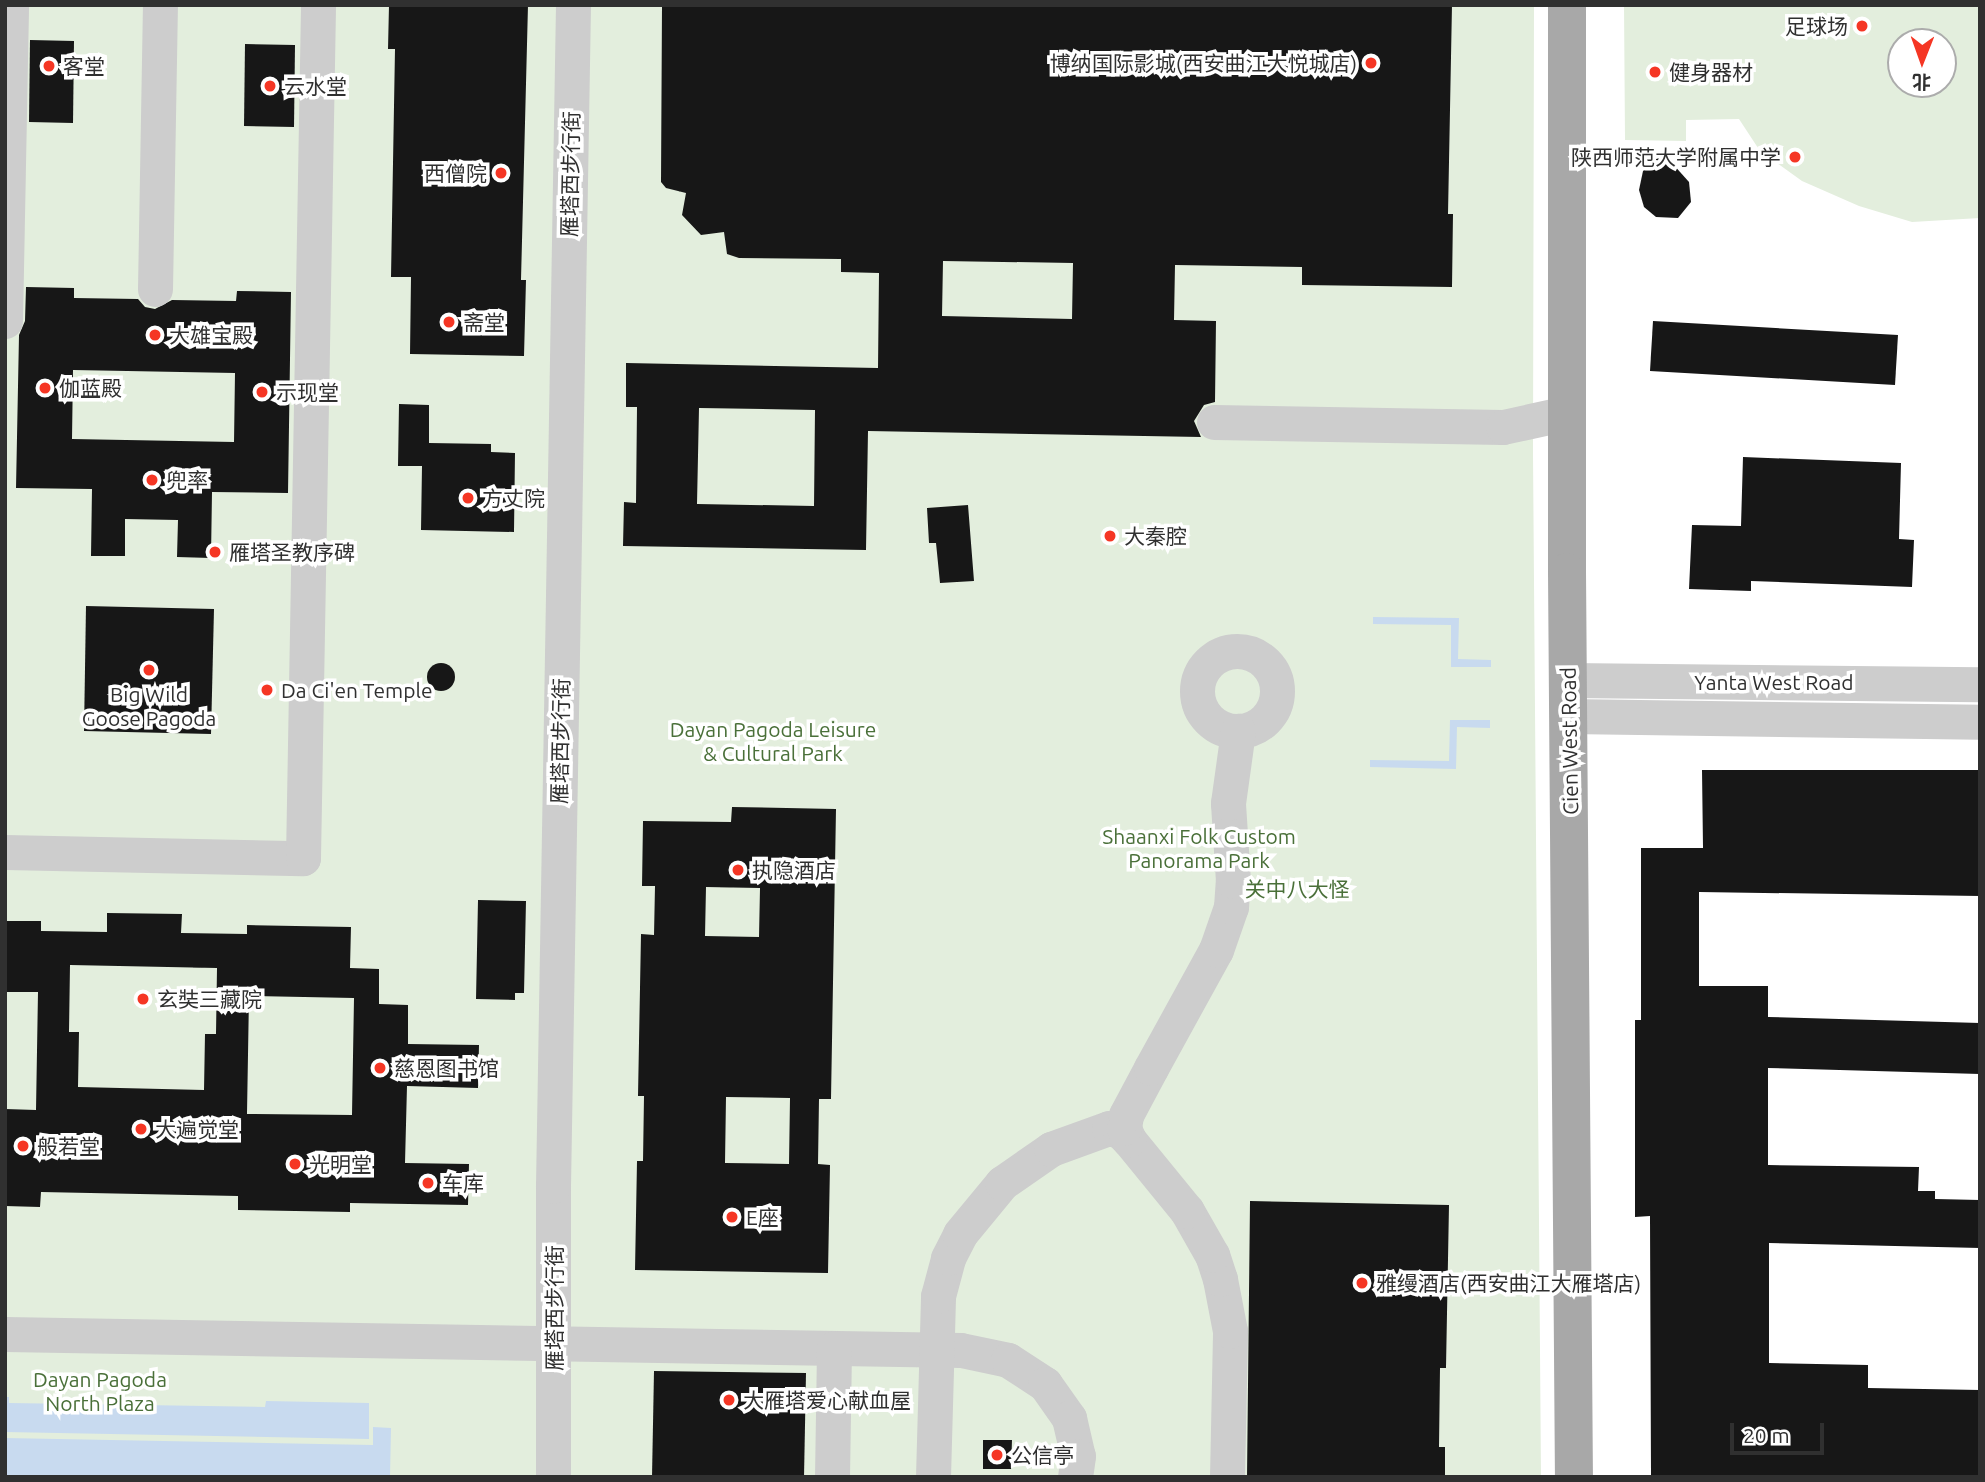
<!DOCTYPE html>
<meta charset="utf-8">
<style>
body{margin:0}
#map{position:relative;width:1985px;height:1482px;overflow:hidden;background:#fff;font-family:Ubuntu,"Noto Sans SC",sans-serif}
div>[style]{position:absolute}
.green>*{inset:0;background:#e3eedd}
.water>*{inset:0;background:#c8daef}
.building>*{inset:0;background:#171717}
.round{border-radius:50%}
.minor>*{height:35px;margin:-17.5px;padding:0 17.5px;transform-origin:17.5px;border-radius:17.5px;background:#cdcdcd}
.minor>.ring{margin:-17.5px;padding:0;box-sizing:content-box;background:none;border:35px solid #cdcdcd;border-radius:50%}
.major>*{height:38px;margin:-19px;padding:0 19px;transform-origin:19px;border-radius:19px;background:#a8a8a8}
.dots>*{width:19px;height:19px;translate:-50% -50%;box-sizing:border-box;border:4px solid #fff;border-radius:50%}
span{translate:-50% -50%;white-space:nowrap;text-align:center;line-height:1.15;-webkit-text-stroke:7px #fff;paint-order:stroke}
.poi-label{font-size:21px;color:#303030}
.right{translate:-100% -50%;text-align:right}
.left{translate:0 -50%;text-align:left}
.street-label{font-size:21px;color:#303030}
.park-label{font-size:21px;color:#4a7039}
.frame{position:absolute;inset:0;border:7px solid #303030;pointer-events:none}
.north{position:absolute;left:1887px;top:28px;width:70px;height:70px;box-sizing:border-box;background:#fff;border:2px solid #acacac;border-radius:50%;rotate:181deg;font-size:19px;font-weight:700;line-height:28px;text-align:center;color:#303030}
.north::after{content:'';display:block;margin:auto;width:24px;height:32px;background:#f53624;clip-path:polygon(50% 0,100% 100%,50% 72%,0 100%)}
.scale{position:absolute;left:1730px;top:1423px;width:94px;height:32px;box-sizing:border-box;border:4px solid #303030;border-top:0;padding-left:9px;font-size:21px;line-height:24px;white-space:nowrap;color:#303030;-webkit-text-stroke:5px #fff;paint-order:stroke}
</style>
<div id="map">
<div class="green">
<i style="clip-path:polygon(5px 5px,1534px 5px,1533px 454px,1541px 1477px,5px 1477px)"></i>
<i style="clip-path:polygon(evenodd,1624px 5px,1980px 5px,1980px 218px,1912px 222px,1859px 206px,1802px 181px,1760px 151px,1739px 119px,1686px 120px,1686px 141px,1625px 140px,1624px 5px,1943px 42px,1943px 84px,1901px 84px,1901px 42px,1943px 42px)"></i>
</div>
<div class="water">
<i style="clip-path:polygon(1373px 617px,1459px 618px,1458px 659px,1491px 660px,1491px 667px,1451px 667px,1451px 625px,1373px 624px)"></i>
<i style="clip-path:polygon(1450px 720px,1490px 720px,1490px 728px,1457px 727px,1456px 769px,1370px 767px,1370px 760px,1449px 761px)"></i>
<i style="clip-path:polygon(5px 1397px,9px 1397px,9px 1403px,265px 1407px,266px 1401px,369px 1403px,369px 1439px,5px 1432px)"></i>
<i style="clip-path:polygon(373px 1427px,391px 1428px,390px 1477px,5px 1477px,5px 1438px,373px 1445px)"></i>
</div>
<div class="building">
<i style="clip-path:polygon(389px 5px,528px 5px,521px 280px,526px 280px,524px 356px,410px 354px,411px 277px,391px 277px,395px 49px,388px 49px)"></i>
<i style="clip-path:polygon(evenodd,662px 5px,1452px 5px,1448px 214px,1453px 214px,1452px 287px,1302px 285px,1302px 267px,1175px 265px,1174px 320px,1216px 321px,1215px 402px,1204px 405px,1194px 421px,1201px 437px,868px 431px,866px 550px,623px 546px,624px 502px,636px 503px,637px 407px,626px 407px,626px 363px,878px 368px,879px 273px,841px 272px,841px 259px,739px 258px,727px 254px,724px 232px,701px 235px,682px 215px,686px 193px,666px 188px,661px 182px,662px 5px,943px 261px,1073px 263px,1072px 319px,942px 316px,943px 261px,662px 5px,699px 408px,815px 410px,814px 506px,697px 504px,699px 408px)"></i>
<i style="clip-path:polygon(30px 40px,74px 41px,73px 123px,29px 122px)"></i>
<i style="clip-path:polygon(245px 44px,295px 45px,294px 127px,244px 126px)"></i>
<i style="clip-path:polygon(1663px 153px,1689px 182px,1691px 202px,1678px 218px,1656px 217px,1644px 207px,1639px 190px,1643px 171px)"></i>
<i style="clip-path:polygon(evenodd,26px 287px,74px 288px,74px 298px,138px 299px,145px 307px,155px 309px,172px 300px,236px 301px,237px 291px,291px 292px,288px 493px,212px 492px,211px 558px,177px 557px,178px 520px,125px 519px,125px 556px,91px 556px,92px 489px,16px 488px,19px 335px,25px 321px,26px 287px,73px 370px,235px 373px,234px 442px,72px 439px,73px 370px)"></i>
<i style="clip-path:polygon(1653px 321px,1898px 335px,1895px 385px,1650px 371px)"></i>
<i style="clip-path:polygon(399px 404px,429px 405px,429px 443px,491px 444px,491px 452px,515px 453px,514px 532px,421px 530px,422px 466px,398px 466px)"></i>
<i style="clip-path:polygon(1743px 457px,1901px 463px,1899px 539px,1914px 540px,1912px 587px,1751px 581px,1751px 591px,1689px 589px,1692px 525px,1741px 526px)"></i>
<i style="clip-path:polygon(968px 505px,974px 581px,940px 583px,936px 543px,929px 543px,927px 508px)"></i>
<i style="clip-path:polygon(86px 606px,214px 609px,211px 734px,84px 731px)"></i>
<i class="round" style="left:427px;top:663px;width:28px;height:28px"></i>
<i style="clip-path:polygon(1702px 770px,1980px 770px,1980px 896px,1699px 892px,1699px 986px,1768px 986px,1768px 1017px,1980px 1023px,1980px 1074px,1768px 1068px,1768px 1165px,1919px 1167px,1918px 1191px,1935px 1191px,1935px 1199px,1980px 1200px,1980px 1248px,1769px 1243px,1769px 1363px,1868px 1365px,1868px 1388px,1980px 1390px,1980px 1477px,1651px 1477px,1650px 1216px,1635px 1217px,1635px 1020px,1641px 1020px,1641px 848px,1703px 848px)"></i>
<i style="clip-path:polygon(evenodd,732px 807px,836px 809px,831px 1099px,819px 1099px,818px 1164px,830px 1165px,828px 1273px,635px 1270px,637px 1161px,643px 1161px,644px 1096px,638px 1096px,641px 934px,654px 935px,655px 886px,642px 886px,643px 821px,731px 822px,732px 807px,706px 887px,760px 888px,759px 937px,705px 936px,706px 887px,732px 807px,726px 1097px,790px 1098px,789px 1164px,725px 1163px,726px 1097px)"></i>
<i style="clip-path:polygon(478px 900px,526px 901px,524px 993px,515px 993px,515px 1000px,476px 999px)"></i>
<i style="clip-path:polygon(evenodd,107px 913px,182px 914px,181px 933px,247px 934px,247px 925px,351px 927px,350px 968px,379px 969px,379px 1004px,408px 1005px,408px 1044px,479px 1045px,478px 1088px,407px 1086px,405px 1163px,469px 1164px,468px 1205px,350px 1203px,350px 1212px,238px 1210px,238px 1196px,41px 1192px,40px 1207px,5px 1206px,5px 1109px,36px 1110px,38px 992px,5px 992px,5px 921px,41px 921px,41px 931px,107px 932px,107px 913px,70px 965px,217px 968px,216px 1034px,205px 1034px,204px 1090px,78px 1087px,79px 1032px,69px 1032px,70px 965px,107px 913px,249px 996px,354px 998px,352px 1115px,247px 1114px,249px 996px)"></i>
<i style="clip-path:polygon(1250px 1201px,1449px 1205px,1446px 1368px,1440px 1368px,1439px 1447px,1445px 1447px,1445px 1477px,1247px 1477px)"></i>
<i style="clip-path:polygon(654px 1371px,806px 1373px,804px 1477px,652px 1477px)"></i>
<i style="clip-path:polygon(983px 1440px,1012px 1440px,1011px 1469px,983px 1469px)"></i>
</div>
<div class="minor">
<i style="left:155px;top:289px;width:284px;rotate:-89deg"></i>
<i style="left:5px;top:321px;width:316px;rotate:-88.9deg"></i>
<i style="left:1214px;top:422px;width:289px;rotate:1deg"></i>
<i style="left:1503px;top:427px;width:66px;rotate:-12.3deg"></i>
<i class="ring" style="left:1197px;top:651px;width:45px;height:45px"></i>
<i style="left:1568px;top:680px;width:412px;rotate:0.6deg"></i>
<i style="left:1568px;top:716px;width:412px;rotate:0.8deg"></i>
<i style="left:5px;top:852px;width:298px;rotate:1.2deg"></i>
<i style="left:303px;top:858px;width:853px;rotate:-88.99deg"></i>
<i style="left:5px;top:1334px;width:956px;rotate:0.96deg"></i>
<i style="left:961px;top:1350px;width:48px;rotate:12deg"></i>
<i style="left:1008px;top:1360px;width:44px;rotate:33deg"></i>
<i style="left:1045px;top:1384px;width:42px;rotate:54.8deg"></i>
<i style="left:1069px;top:1418px;width:39px;rotate:77deg"></i>
<i style="left:1078px;top:1456px;width:21px;rotate:98deg"></i>
<i style="left:553px;top:1477px;width:291px;rotate:-90deg"></i>
<i style="left:553px;top:1186px;width:1181px;rotate:-89.03deg"></i>
<i style="left:832px;top:1477px;width:129px;rotate:-89.1deg"></i>
<i style="left:933px;top:1477px;width:181px;rotate:-88.4deg"></i>
<i style="left:938px;top:1296px;width:39px;rotate:-75deg"></i>
<i style="left:948px;top:1258px;width:27px;rotate:-63deg"></i>
<i style="left:960px;top:1234px;width:66px;rotate:-50.5deg"></i>
<i style="left:1002px;top:1183px;width:60px;rotate:-34.8deg"></i>
<i style="left:1051px;top:1149px;width:62px;rotate:-19.9deg"></i>
<i style="left:1109px;top:1128px;width:11px;rotate:15deg"></i>
<i style="left:1120px;top:1131px;width:13px;rotate:45deg"></i>
<i style="left:1227px;top:1477px;width:146px;rotate:-88.8deg"></i>
<i style="left:1230px;top:1331px;width:53px;rotate:-100.9deg"></i>
<i style="left:1220px;top:1279px;width:25px;rotate:-108deg"></i>
<i style="left:1212px;top:1255px;width:51px;rotate:-119.6deg"></i>
<i style="left:1187px;top:1211px;width:92px;rotate:-129.2deg"></i>
<i style="left:1129px;top:1140px;width:13px;rotate:-113deg"></i>
<i style="left:1124px;top:1128px;width:13px;rotate:-81deg"></i>
<i style="left:1126px;top:1115px;width:53px;rotate:-62deg"></i>
<i style="left:1151px;top:1068px;width:135px;rotate:-61.2deg"></i>
<i style="left:1216px;top:950px;width:46px;rotate:-70.8deg"></i>
<i style="left:1231px;top:907px;width:26px;rotate:-86deg"></i>
<i style="left:1233px;top:881px;width:78px;rotate:-93.7deg"></i>
<i style="left:1228px;top:803px;width:73px;rotate:-82.1deg"></i>
</div>
<div class="major">
<i style="left:1567px;top:5px;width:567px;rotate:90deg"></i>
<i style="left:1567px;top:572px;width:905px;rotate:89.56deg"></i>
</div>
<div class="dots">
<i style="left:1862px;top:26px;background:#f53624"></i>
<i style="left:1371px;top:63px;background:#f53624"></i>
<i style="left:49px;top:66px;background:#f53624"></i>
<i style="left:1655px;top:72px;background:#f53624"></i>
<i style="left:270px;top:86px;background:#f53624"></i>
<i style="left:1795px;top:157px;background:#f53624"></i>
<i style="left:501px;top:173px;background:#f53624"></i>
<i style="left:449px;top:322px;background:#f53624"></i>
<i style="left:155px;top:335px;background:#f53624"></i>
<i style="left:45px;top:388px;background:#f53624"></i>
<i style="left:262px;top:392px;background:#f53624"></i>
<i style="left:152px;top:480px;background:#f53624"></i>
<i style="left:468px;top:498px;background:#f53624"></i>
<i style="left:1110px;top:536px;background:#f53624"></i>
<i style="left:215px;top:552px;background:#f53624"></i>
<i style="left:149px;top:670px;background:#f53624"></i>
<i style="left:267px;top:690px;background:#f53624"></i>
<i style="left:738px;top:870px;background:#f53624"></i>
<i style="left:143px;top:999px;background:#f53624"></i>
<i style="left:380px;top:1068px;background:#f53624"></i>
<i style="left:141px;top:1129px;background:#f53624"></i>
<i style="left:23px;top:1146px;background:#f53624"></i>
<i style="left:295px;top:1164px;background:#f53624"></i>
<i style="left:428px;top:1183px;background:#f53624"></i>
<i style="left:732px;top:1217px;background:#f53624"></i>
<i style="left:1362px;top:1283px;background:#f53624"></i>
<i style="left:729px;top:1400px;background:#f53624"></i>
<i style="left:997px;top:1455px;background:#f53624"></i>
</div>
<div class="poi-label">
<span class="right" style="left:1848px;top:26px">足球场</span>
<span class="right" style="left:1357px;top:63px">博纳国际影城(西安曲江大悦城店)</span>
<span class="left" style="left:63px;top:66px">客堂</span>
<span class="left" style="left:1669px;top:72px">健身器材</span>
<span class="left" style="left:284px;top:86px">云水堂</span>
<span class="right" style="left:1781px;top:157px">陕西师范大学附属中学</span>
<span class="right" style="left:487px;top:173px">西僧院</span>
<span class="left" style="left:463px;top:322px">斋堂</span>
<span class="left" style="left:169px;top:335px">大雄宝殿</span>
<span class="left" style="left:59px;top:388px">伽蓝殿</span>
<span class="left" style="left:276px;top:392px">示现堂</span>
<span class="left" style="left:166px;top:480px">兜率</span>
<span class="left" style="left:482px;top:498px">方丈院</span>
<span class="left" style="left:1124px;top:536px">大秦腔</span>
<span class="left" style="left:229px;top:552px">雁塔圣教序碑</span>
<span class="left" style="left:281px;top:690px">Da Ci'en Temple</span>
<span style="left:149px;top:706px">Big Wild<br>Goose Pagoda</span>
<span class="left" style="left:752px;top:870px">执隐酒店</span>
<span class="left" style="left:157px;top:999px">玄奘三藏院</span>
<span class="left" style="left:394px;top:1068px">慈恩图书馆</span>
<span class="left" style="left:155px;top:1129px">大遍觉堂</span>
<span class="left" style="left:37px;top:1146px">般若堂</span>
<span class="left" style="left:309px;top:1164px">光明堂</span>
<span class="left" style="left:442px;top:1183px">车库</span>
<span class="left" style="left:746px;top:1217px">E座</span>
<span class="left" style="left:1376px;top:1283px">雅缦酒店(西安曲江大雁塔店)</span>
<span class="left" style="left:743px;top:1400px">大雁塔爱心献血屋</span>
<span class="left" style="left:1011px;top:1455px">公信亭</span>
</div>
<div class="street-label">
<span style="left:570px;top:174px;rotate:-89deg">雁塔西步行街</span>
<span style="left:1774px;top:682px">Yanta West Road</span>
<span style="left:560px;top:741px;rotate:-89deg">雁塔西步行街</span>
<span style="left:1569px;top:741px;rotate:-91deg">Cien West Road</span>
<span style="left:554px;top:1308px;rotate:-90deg">雁塔西步行街</span>
</div>
<div class="park-label">
<span style="left:773px;top:741px">Dayan Pagoda Leisure<br>&amp; Cultural Park</span>
<span style="left:1199px;top:848px">Shaanxi Folk Custom<br>Panorama Park</span>
<span style="left:1297px;top:889px">关中八大怪</span>
<span style="left:100px;top:1391px">Dayan Pagoda<br>North Plaza</span>
</div>
<div class="frame"></div>
<div class="north">北</div>
<div class="scale">20 m</div>
</div>
